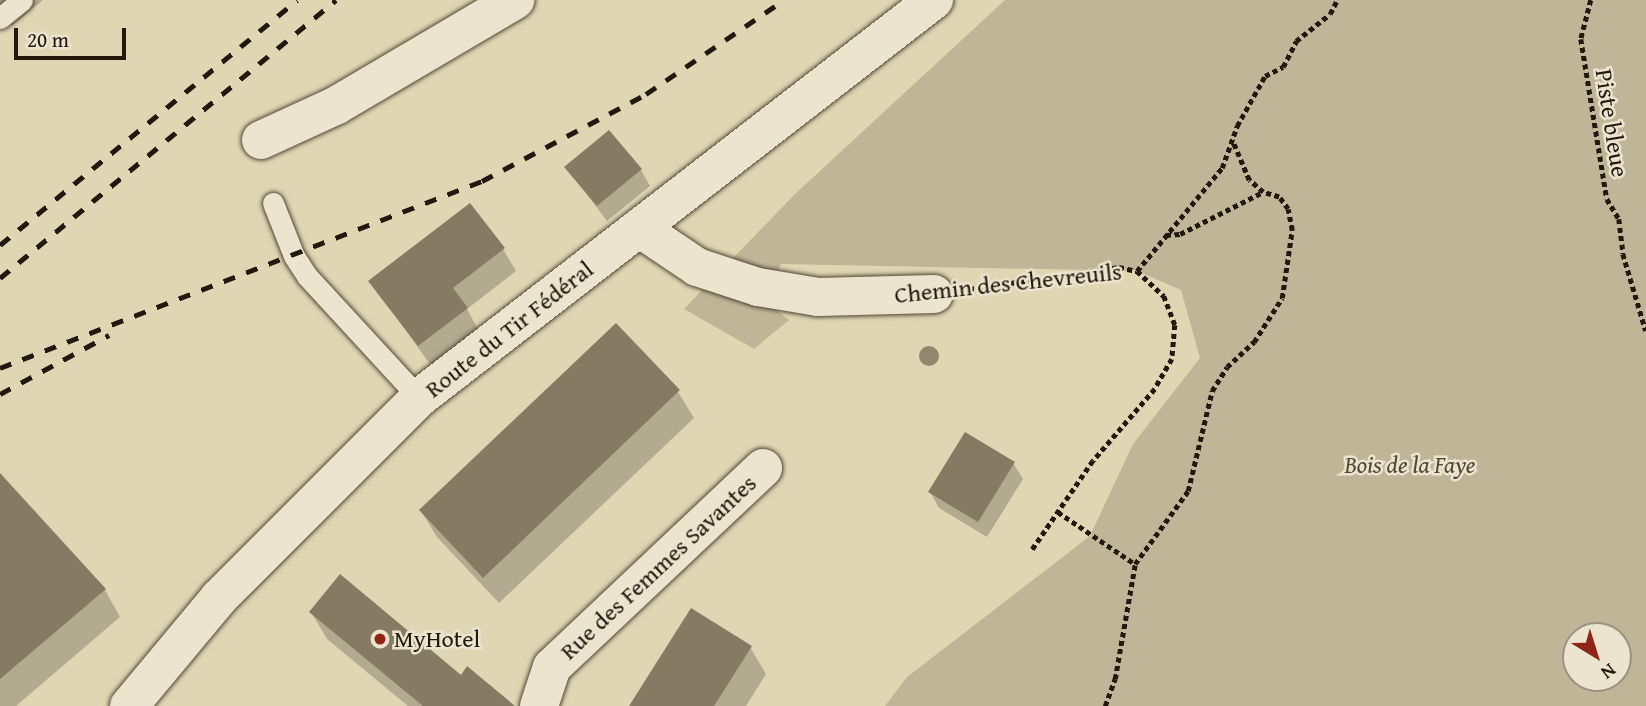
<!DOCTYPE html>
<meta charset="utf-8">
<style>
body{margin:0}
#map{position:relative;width:1646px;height:706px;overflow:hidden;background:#e0d6b3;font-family:"Gentium Book Plus",serif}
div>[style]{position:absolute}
.green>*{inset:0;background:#c0b697}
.shadow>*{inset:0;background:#0003}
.building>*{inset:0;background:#857b63}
.path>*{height:4.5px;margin-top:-2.25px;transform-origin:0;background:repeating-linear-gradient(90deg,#23180d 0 5px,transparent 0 8.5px)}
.roads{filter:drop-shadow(0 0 2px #524836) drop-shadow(0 0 2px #524836)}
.lane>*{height:21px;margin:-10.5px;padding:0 10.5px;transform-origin:10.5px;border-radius:10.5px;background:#ebe4ce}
.street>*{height:38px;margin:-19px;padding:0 19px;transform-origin:19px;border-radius:19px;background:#ebe4ce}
.secondary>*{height:38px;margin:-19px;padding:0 19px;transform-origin:19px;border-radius:19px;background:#ebe4ce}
.rail>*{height:5px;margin-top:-2.5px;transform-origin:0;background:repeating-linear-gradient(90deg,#23180d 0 12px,transparent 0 24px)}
.trees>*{width:20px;height:20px;margin:-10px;border-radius:50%;background:#92876e}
.dots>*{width:19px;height:19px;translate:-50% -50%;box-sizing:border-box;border:4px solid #ebe4ce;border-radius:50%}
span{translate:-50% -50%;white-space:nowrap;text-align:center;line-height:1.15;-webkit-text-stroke:5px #ebe4ce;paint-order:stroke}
.street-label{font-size:24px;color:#23180d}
.park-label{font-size:24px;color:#524736;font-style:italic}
.poi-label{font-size:24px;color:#23180d}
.left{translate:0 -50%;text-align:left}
.north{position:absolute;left:1562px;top:622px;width:70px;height:70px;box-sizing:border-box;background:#ebe4ce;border:2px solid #9b9281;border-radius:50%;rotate:142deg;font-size:19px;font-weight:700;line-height:28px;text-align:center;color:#23180d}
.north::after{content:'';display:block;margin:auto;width:24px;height:32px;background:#8f2418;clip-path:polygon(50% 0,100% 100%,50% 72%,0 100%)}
.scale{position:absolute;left:14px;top:28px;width:112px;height:32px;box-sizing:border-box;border:4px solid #23180d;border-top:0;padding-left:9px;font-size:21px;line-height:24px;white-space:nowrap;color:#23180d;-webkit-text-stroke:5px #ebe4ce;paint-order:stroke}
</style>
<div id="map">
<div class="green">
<i style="clip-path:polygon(evenodd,1005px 0,1646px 0,1646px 706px,885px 706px,907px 677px,1090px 536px,1133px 444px,1200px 358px,1181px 290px,1137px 271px,781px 264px,765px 301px,789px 320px,754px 349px,684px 309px,794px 195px,1005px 0,1576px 636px,1618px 636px,1618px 678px,1576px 678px,1576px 636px)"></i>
</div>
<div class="shadow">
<i style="clip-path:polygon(0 0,43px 0,12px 26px,0 11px)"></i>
<i style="clip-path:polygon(566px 167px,641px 170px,650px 186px,607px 221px)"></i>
<i style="clip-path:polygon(503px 249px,516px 271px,467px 309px,479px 331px,432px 367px,371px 282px)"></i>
<i style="clip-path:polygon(616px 326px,678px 392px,694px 418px,499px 603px,437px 537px,421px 511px)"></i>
<i style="clip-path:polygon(1013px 463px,1023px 479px,987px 537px,939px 508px,930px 492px)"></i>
<i style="clip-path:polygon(0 474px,105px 590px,120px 617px,16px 706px,0 706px)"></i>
<i style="clip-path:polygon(311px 612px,461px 677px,507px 706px,408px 706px,327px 639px)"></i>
<i style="clip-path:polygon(750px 647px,766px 674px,746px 706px,631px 706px)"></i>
</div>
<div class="building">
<i style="clip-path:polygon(609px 130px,642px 169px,597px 206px,564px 167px)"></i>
<i style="clip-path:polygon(470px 203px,505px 248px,453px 288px,468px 308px,418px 346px,368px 281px)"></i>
<i style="clip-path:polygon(616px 323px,680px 390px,483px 578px,419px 510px)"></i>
<i style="clip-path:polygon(965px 432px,1015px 462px,978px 522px,928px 492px)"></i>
<i style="clip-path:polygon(0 473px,106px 589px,0 679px)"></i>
<i style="clip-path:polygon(340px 574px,461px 675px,467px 666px,515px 706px,423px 706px,309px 612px)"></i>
<i style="clip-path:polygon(691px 608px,752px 646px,714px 706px,629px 706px)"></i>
</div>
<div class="path">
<i style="left:1591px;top:0;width:40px;rotate:104.4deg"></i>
<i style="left:1581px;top:39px;width:162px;rotate:80.8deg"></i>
<i style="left:1607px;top:199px;width:23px;rotate:59deg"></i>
<i style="left:1619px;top:219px;width:35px;rotate:83deg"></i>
<i style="left:1623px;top:254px;width:80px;rotate:73.4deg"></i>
<i style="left:1166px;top:235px;width:14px;rotate:-4deg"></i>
<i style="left:1180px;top:234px;width:93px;rotate:-26.8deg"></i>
<i style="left:1137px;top:271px;width:134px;rotate:-50.5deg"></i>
<i style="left:1222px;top:168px;width:45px;rotate:-70.3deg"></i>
<i style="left:1237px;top:126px;width:57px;rotate:-60.8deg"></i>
<i style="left:1265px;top:76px;width:20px;rotate:-27deg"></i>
<i style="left:1283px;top:67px;width:29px;rotate:-63deg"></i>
<i style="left:1296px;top:41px;width:43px;rotate:-38.5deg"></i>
<i style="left:1330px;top:14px;width:16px;rotate:-63deg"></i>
<i style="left:969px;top:289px;width:152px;rotate:-8.3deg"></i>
<i style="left:1119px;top:267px;width:18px;rotate:13deg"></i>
<i style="left:1137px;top:271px;width:37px;rotate:43deg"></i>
<i style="left:1164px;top:296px;width:31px;rotate:69deg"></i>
<i style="left:1175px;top:325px;width:34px;rotate:95deg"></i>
<i style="left:1172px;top:359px;width:34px;rotate:120deg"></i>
<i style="left:1155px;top:389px;width:95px;rotate:130.7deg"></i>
<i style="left:1093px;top:461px;width:108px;rotate:124.4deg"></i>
<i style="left:1058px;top:512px;width:93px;rotate:34deg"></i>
<i style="left:1105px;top:706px;width:29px;rotate:-70deg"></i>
<i style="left:1115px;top:679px;width:117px;rotate:-80.1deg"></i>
<i style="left:1135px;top:564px;width:90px;rotate:-54deg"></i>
<i style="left:1188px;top:491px;width:103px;rotate:-76.5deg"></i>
<i style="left:1212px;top:391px;width:28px;rotate:-58deg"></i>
<i style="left:1227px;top:367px;width:37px;rotate:-43deg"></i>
<i style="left:1254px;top:342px;width:52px;rotate:-57.5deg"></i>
<i style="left:1282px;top:298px;width:69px;rotate:-81.6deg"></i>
<i style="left:1292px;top:230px;width:21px;rotate:-101deg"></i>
<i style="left:1288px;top:209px;width:15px;rotate:-127deg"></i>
<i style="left:1279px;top:197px;width:17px;rotate:-163deg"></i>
<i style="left:1263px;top:192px;width:18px;rotate:-139deg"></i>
<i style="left:1249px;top:180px;width:43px;rotate:-113deg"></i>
</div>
<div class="roads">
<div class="lane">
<i style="left:0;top:18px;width:28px;rotate:-39deg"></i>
<i style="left:273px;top:203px;width:57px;rotate:68.4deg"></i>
<i style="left:294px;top:256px;width:24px;rotate:57deg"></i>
<i style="left:307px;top:276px;width:166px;rotate:47.4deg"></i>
</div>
<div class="street">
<i style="left:261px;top:140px;width:84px;rotate:-24.7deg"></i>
<i style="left:337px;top:105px;width:207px;rotate:-30.5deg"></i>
<i style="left:639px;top:228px;width:70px;rotate:33.9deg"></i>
<i style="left:697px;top:267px;width:64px;rotate:18.2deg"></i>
<i style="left:758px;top:287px;width:61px;rotate:9.5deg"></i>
<i style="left:818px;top:297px;width:116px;rotate:-1.5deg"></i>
<i style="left:539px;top:706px;width:41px;rotate:-71.6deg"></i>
<i style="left:552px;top:667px;width:290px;rotate:-43.3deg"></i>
</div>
<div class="secondary">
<i style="left:129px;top:706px;width:141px;rotate:-50.2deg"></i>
<i style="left:219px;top:598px;width:283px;rotate:-45deg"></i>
<i style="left:419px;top:398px;width:651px;rotate:-37.7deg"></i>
</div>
</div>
<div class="rail">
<i style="left:0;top:245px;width:385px;rotate:-39.5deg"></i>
<i style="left:0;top:278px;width:436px;rotate:-39.6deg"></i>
<i style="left:0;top:368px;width:517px;rotate:-21.2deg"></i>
<i style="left:482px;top:181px;width:186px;rotate:-27.9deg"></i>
<i style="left:646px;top:94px;width:167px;rotate:-34.3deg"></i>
<i style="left:0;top:394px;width:124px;rotate:-28.4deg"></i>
</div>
<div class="trees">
<i style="left:929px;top:356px"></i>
</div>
<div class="dots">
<i style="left:380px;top:639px;background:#8f2418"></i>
</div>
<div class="street-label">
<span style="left:1612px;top:123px;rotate:81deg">Piste bleue</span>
<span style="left:1008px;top:283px;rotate:-6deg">Chemin des Chevreuils</span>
<span style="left:509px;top:329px;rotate:-38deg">Route du Tir Fédéral</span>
<span style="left:658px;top:567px;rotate:-43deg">Rue des Femmes Savantes</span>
</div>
<div class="park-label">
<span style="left:1410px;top:465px">Bois de la Faye</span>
</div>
<div class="poi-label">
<span class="left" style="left:394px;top:639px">MyHotel</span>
</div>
<div class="north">N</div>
<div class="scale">20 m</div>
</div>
